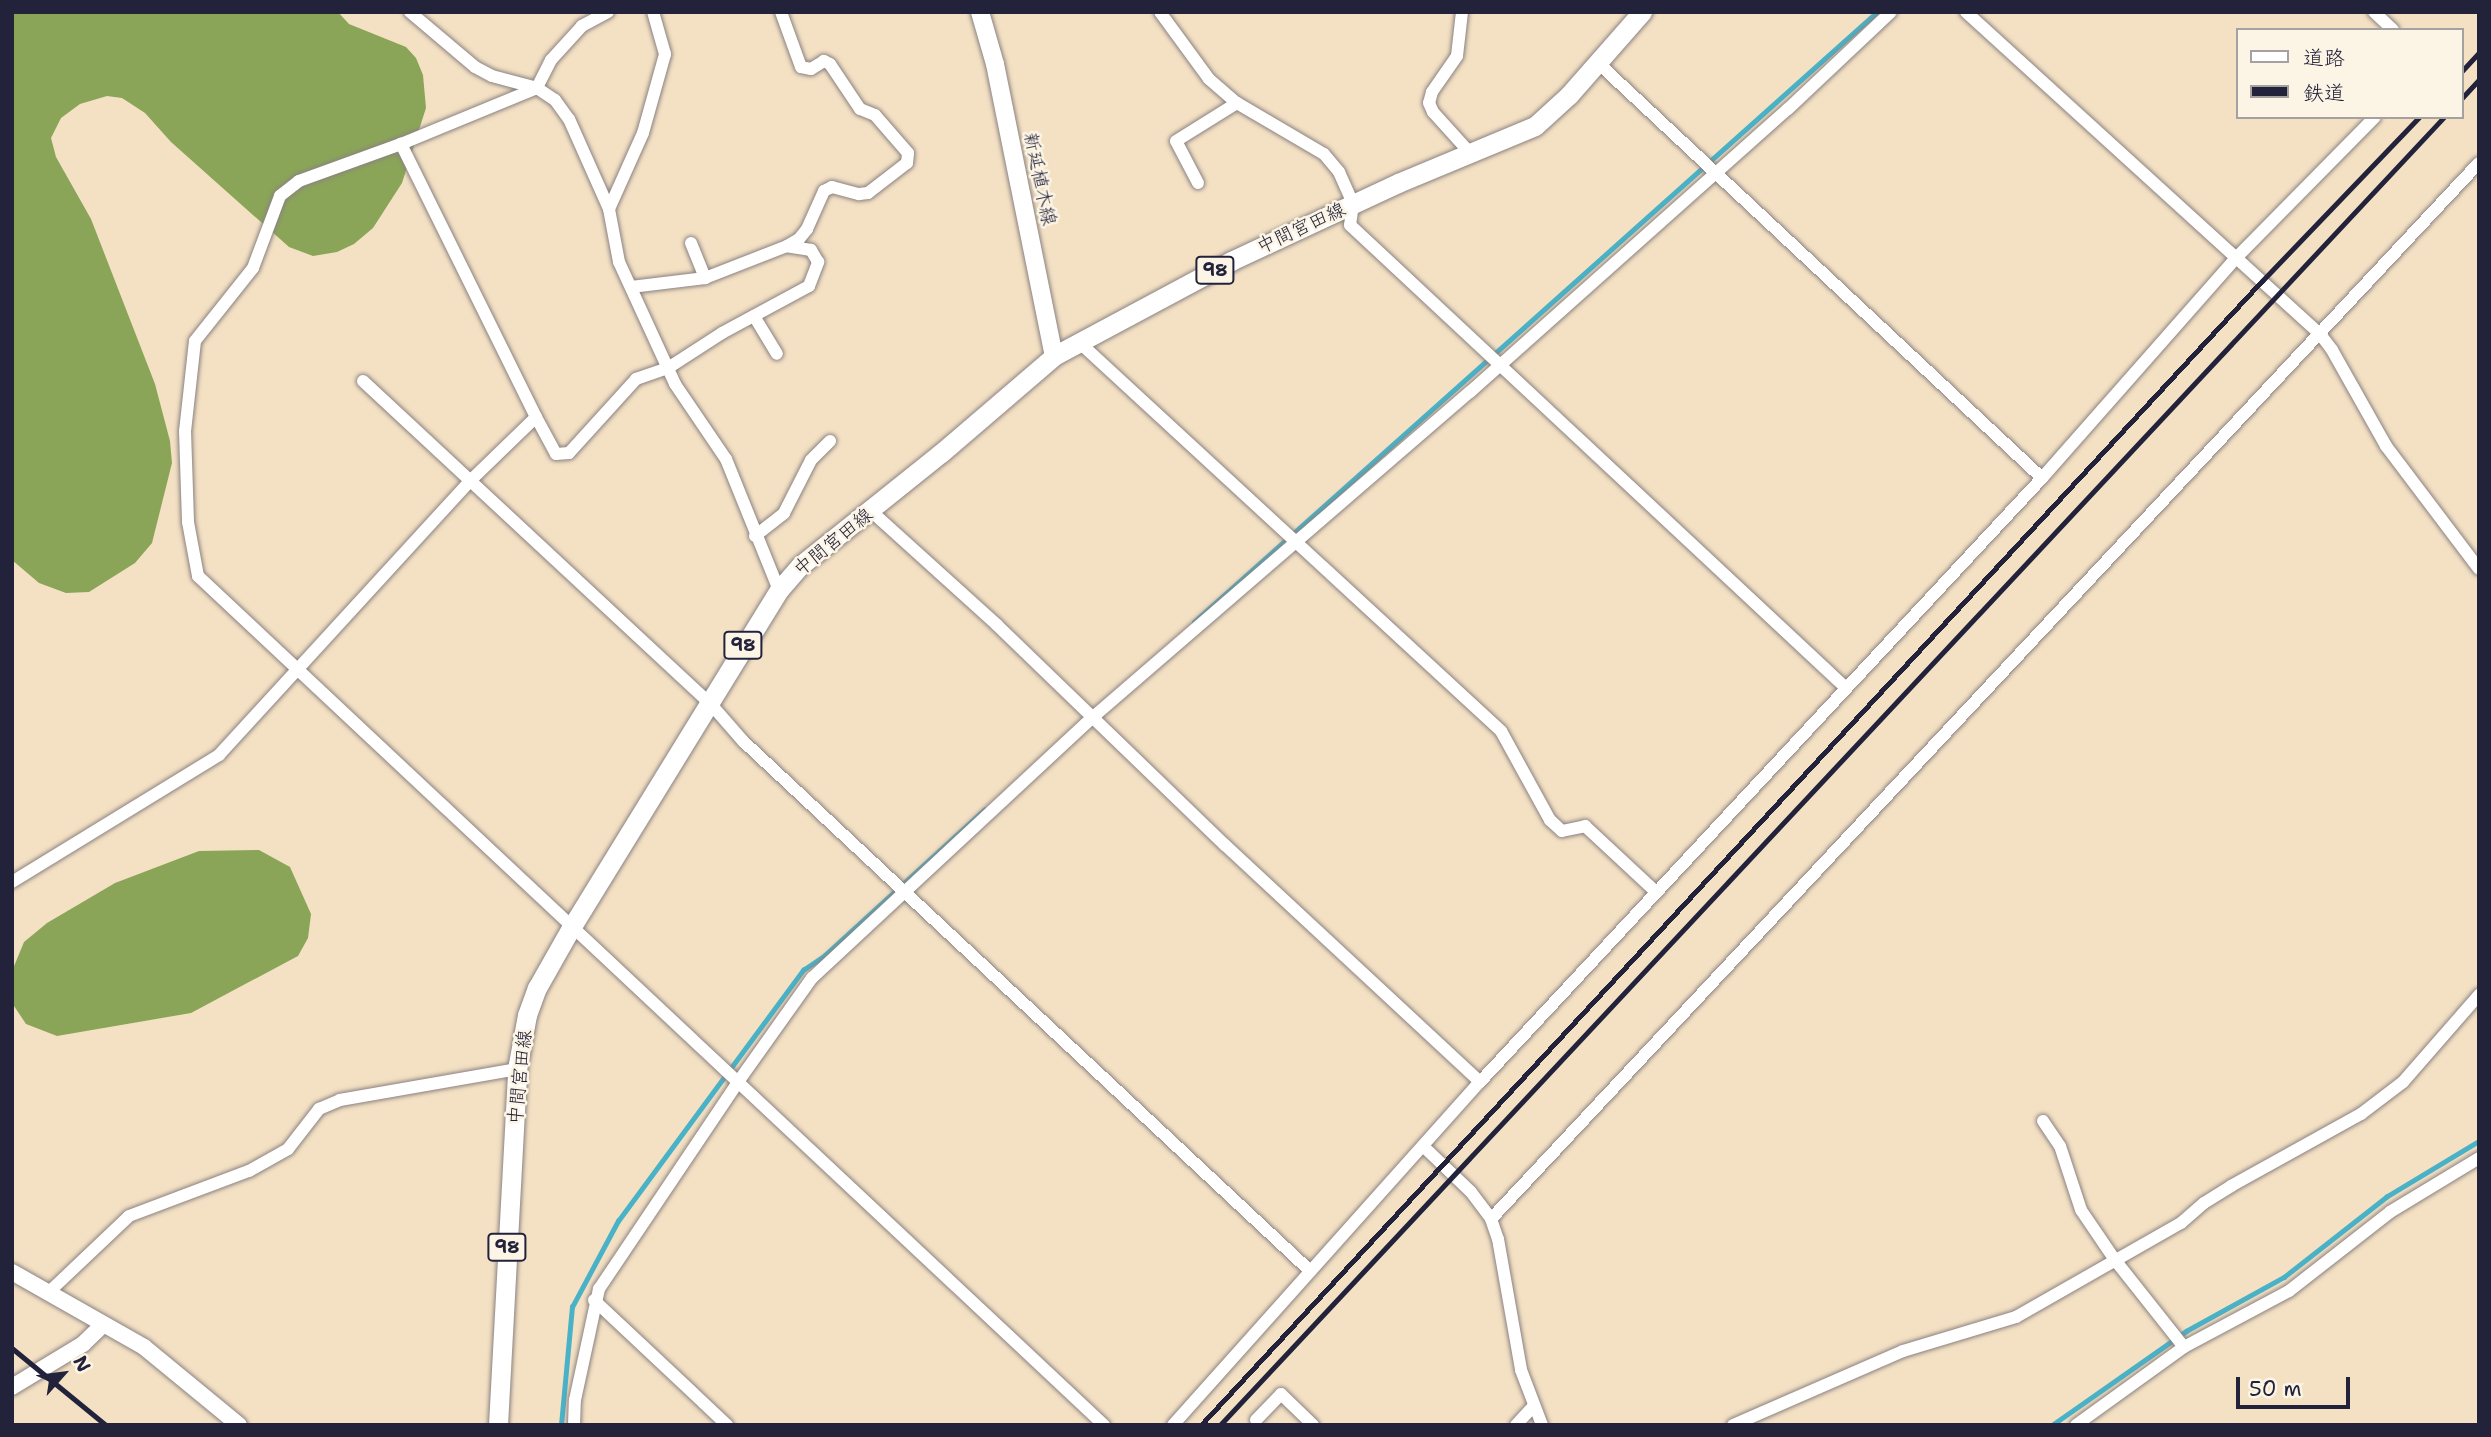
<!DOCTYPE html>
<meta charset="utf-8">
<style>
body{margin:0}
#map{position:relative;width:2491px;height:1437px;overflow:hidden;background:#f4e1c4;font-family:"Shantell Sans","Klee One",sans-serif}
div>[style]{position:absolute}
.forest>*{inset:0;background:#8aa558}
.stream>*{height:4.5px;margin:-2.25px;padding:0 2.25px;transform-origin:2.25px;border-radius:2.25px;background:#49b2c7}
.roads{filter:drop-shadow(0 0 2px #8b8280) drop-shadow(0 0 2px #8b8280)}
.minor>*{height:12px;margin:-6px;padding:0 6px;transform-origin:6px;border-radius:6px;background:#fff}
.tertiary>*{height:16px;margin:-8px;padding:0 8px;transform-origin:8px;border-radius:8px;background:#fff}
.secondary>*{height:18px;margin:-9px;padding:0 9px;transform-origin:9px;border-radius:9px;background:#fff}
.primary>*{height:19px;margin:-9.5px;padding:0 9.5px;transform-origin:9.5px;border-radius:9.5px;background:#fff}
.rail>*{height:4.5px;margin:-2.25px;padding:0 2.25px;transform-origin:2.25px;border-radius:2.25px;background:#22223b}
span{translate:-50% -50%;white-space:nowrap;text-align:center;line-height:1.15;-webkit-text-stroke:5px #fcf5e5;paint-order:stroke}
.shield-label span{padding:2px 5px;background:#fcf5e5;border:2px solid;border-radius:5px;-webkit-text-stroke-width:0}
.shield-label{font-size:18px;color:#22223b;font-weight:700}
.street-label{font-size:19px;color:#22223b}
.frame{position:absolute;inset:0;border:14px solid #22223b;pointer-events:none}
.legend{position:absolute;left:2236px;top:28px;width:228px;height:91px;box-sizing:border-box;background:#fcf5e5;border:2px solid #a5a1a1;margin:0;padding:9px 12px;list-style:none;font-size:21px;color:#22223b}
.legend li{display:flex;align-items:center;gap:14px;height:35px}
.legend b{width:35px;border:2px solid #a5a1a1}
.north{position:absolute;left:28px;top:1339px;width:70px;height:70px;-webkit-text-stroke:5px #fcf5e5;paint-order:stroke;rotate:62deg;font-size:19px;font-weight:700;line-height:28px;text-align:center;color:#22223b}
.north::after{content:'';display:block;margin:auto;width:24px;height:32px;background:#22223b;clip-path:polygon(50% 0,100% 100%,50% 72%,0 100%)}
.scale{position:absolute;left:2236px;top:1377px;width:114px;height:32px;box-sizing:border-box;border:4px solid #22223b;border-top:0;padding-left:9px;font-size:21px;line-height:24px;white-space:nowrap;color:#22223b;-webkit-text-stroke:5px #fcf5e5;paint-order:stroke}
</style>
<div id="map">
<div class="forest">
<i style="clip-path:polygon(12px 12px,338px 12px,349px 24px,406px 47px,416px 58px,423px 75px,426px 108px,402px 183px,373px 228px,354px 244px,337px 252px,313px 256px,289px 247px,171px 142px,145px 113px,122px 98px,107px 96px,80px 104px,61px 118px,51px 138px,56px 157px,91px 219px,155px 384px,170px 441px,172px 463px,152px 543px,135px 563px,89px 592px,66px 593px,39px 583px,12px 560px)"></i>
<i style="clip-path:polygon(259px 850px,290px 867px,311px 914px,308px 938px,298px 956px,191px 1013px,57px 1036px,26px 1024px,12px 1003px,12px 971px,24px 942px,47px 923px,115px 883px,199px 851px)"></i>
</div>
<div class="stream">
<i style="left:1194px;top:622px;width:916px;rotate:-41.77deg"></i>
<i style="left:561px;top:1425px;width:119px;rotate:-84.7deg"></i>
<i style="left:572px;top:1307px;width:98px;rotate:-61.9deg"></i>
<i style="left:618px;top:1221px;width:312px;rotate:-53.6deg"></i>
<i style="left:803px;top:970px;width:25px;rotate:-34deg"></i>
<i style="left:824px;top:956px;width:217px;rotate:-42.4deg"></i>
<i style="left:2052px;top:1425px;width:164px;rotate:-35deg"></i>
<i style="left:2186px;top:1331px;width:112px;rotate:-28.9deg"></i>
<i style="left:2284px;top:1277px;width:130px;rotate:-38.1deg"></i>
<i style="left:2386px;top:1197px;width:109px;rotate:-31.1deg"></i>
</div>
<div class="roads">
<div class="minor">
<i style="left:410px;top:12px;width:85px;rotate:40.2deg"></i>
<i style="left:475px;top:67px;width:19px;rotate:28deg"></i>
<i style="left:492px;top:76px;width:47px;rotate:14.9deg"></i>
<i style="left:537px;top:88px;width:22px;rotate:34deg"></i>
<i style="left:555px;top:100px;width:24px;rotate:54deg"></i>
<i style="left:569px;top:119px;width:98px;rotate:66deg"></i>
<i style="left:609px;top:209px;width:54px;rotate:79.3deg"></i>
<i style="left:619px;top:262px;width:134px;rotate:65.3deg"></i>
<i style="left:675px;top:384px;width:91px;rotate:55.8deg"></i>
<i style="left:726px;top:459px;width:141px;rotate:68deg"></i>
<i style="left:608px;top:12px;width:30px;rotate:152deg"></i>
<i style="left:582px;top:26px;width:46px;rotate:132.4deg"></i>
<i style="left:551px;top:60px;width:31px;rotate:117deg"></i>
<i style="left:537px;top:88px;width:147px;rotate:157.6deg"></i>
<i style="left:401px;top:144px;width:109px;rotate:160.1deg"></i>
<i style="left:299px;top:181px;width:24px;rotate:142deg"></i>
<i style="left:280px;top:196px;width:77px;rotate:110.6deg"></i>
<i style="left:253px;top:268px;width:93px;rotate:128.5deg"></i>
<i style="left:195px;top:341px;width:91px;rotate:96.3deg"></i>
<i style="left:185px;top:431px;width:91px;rotate:88.1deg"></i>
<i style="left:188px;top:522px;width:55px;rotate:79.5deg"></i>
<i style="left:198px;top:576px;width:1242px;rotate:43.14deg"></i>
<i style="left:1160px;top:12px;width:83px;rotate:53.8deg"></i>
<i style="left:1209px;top:79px;width:37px;rotate:41deg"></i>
<i style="left:1237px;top:103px;width:101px;rotate:30.4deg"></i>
<i style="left:1324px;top:154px;width:23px;rotate:50deg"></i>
<i style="left:1339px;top:172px;width:35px;rotate:66deg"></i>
<i style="left:1353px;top:204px;width:21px;rotate:98deg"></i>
<i style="left:1350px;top:225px;width:679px;rotate:43.03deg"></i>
<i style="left:1462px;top:12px;width:44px;rotate:96.5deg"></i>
<i style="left:1457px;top:56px;width:44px;rotate:124.8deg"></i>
<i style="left:1432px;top:92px;width:11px;rotate:105deg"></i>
<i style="left:1429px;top:103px;width:10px;rotate:66deg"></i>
<i style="left:1433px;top:112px;width:55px;rotate:47.9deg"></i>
<i style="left:1966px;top:12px;width:479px;rotate:42.3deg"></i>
<i style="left:2320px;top:334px;width:20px;rotate:53deg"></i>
<i style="left:2332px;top:350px;width:110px;rotate:60.6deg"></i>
<i style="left:2386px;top:446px;width:154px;rotate:52.9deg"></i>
<i style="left:2374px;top:12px;width:26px;rotate:43deg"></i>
<i style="left:1597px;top:62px;width:609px;rotate:43.07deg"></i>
<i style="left:1198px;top:183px;width:47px;rotate:-117.6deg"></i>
<i style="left:1176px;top:141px;width:72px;rotate:-31.9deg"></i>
<i style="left:609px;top:209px;width:83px;rotate:-65.9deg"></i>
<i style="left:643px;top:133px;width:82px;rotate:-74.4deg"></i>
<i style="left:665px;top:54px;width:44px;rotate:-105.9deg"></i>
<i style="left:691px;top:243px;width:38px;rotate:68deg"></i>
<i style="left:631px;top:287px;width:75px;rotate:-6.9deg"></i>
<i style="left:705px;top:278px;width:88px;rotate:-21.3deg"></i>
<i style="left:787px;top:246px;width:14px;rotate:-30deg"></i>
<i style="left:799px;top:239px;width:13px;rotate:-51deg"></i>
<i style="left:807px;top:229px;width:42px;rotate:-65.9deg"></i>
<i style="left:824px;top:191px;width:9px;rotate:-27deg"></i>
<i style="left:832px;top:187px;width:28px;rotate:15deg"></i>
<i style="left:859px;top:194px;width:9px;rotate:-6deg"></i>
<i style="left:868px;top:193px;width:49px;rotate:-37.6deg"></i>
<i style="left:907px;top:163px;width:10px;rotate:-84deg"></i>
<i style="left:908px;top:153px;width:50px;rotate:-131deg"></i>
<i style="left:875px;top:115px;width:16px;rotate:-158deg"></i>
<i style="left:860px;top:109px;width:54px;rotate:-123.7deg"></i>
<i style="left:830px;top:64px;width:7px;rotate:-153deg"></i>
<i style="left:824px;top:61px;width:15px;rotate:148deg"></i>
<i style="left:811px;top:69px;width:10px;rotate:-169deg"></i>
<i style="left:801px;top:67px;width:59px;rotate:-110deg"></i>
<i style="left:754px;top:316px;width:44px;rotate:58.8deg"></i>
<i style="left:1080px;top:343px;width:573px;rotate:42.66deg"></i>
<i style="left:1501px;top:731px;width:102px;rotate:61.2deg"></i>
<i style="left:1550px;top:820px;width:16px;rotate:43deg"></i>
<i style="left:1562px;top:831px;width:24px;rotate:-12deg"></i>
<i style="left:1585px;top:826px;width:97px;rotate:42.9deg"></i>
<i style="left:363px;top:381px;width:472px;rotate:42.9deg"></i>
<i style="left:709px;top:702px;width:52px;rotate:48.9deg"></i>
<i style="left:743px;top:741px;width:775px;rotate:43.06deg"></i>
<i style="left:536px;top:417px;width:42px;rotate:61.6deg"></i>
<i style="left:556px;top:454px;width:13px;rotate:-4deg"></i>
<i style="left:569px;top:453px;width:100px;rotate:-47.8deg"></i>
<i style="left:636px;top:379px;width:34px;rotate:-19deg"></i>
<i style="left:668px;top:368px;width:64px;rotate:-32.9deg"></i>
<i style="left:722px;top:333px;width:99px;rotate:-28.4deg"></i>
<i style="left:809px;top:286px;width:26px;rotate:-69deg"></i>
<i style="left:818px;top:262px;width:14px;rotate:-120deg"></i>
<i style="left:811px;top:250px;width:24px;rotate:-171deg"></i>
<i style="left:871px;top:511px;width:170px;rotate:42.1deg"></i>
<i style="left:997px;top:625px;width:317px;rotate:44deg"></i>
<i style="left:1225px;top:845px;width:348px;rotate:42.9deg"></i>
<i style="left:755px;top:536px;width:37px;rotate:-38deg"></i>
<i style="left:784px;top:513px;width:59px;rotate:-63deg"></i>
<i style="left:811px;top:460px;width:27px;rotate:-45deg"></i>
<i style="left:12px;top:882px;width:243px;rotate:-31.5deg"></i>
<i style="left:219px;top:755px;width:372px;rotate:-47.5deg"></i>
<i style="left:470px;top:481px;width:92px;rotate:-44.1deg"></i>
<i style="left:536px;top:417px;width:305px;rotate:-116.3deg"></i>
<i style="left:2043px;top:1121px;width:30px;rotate:56deg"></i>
<i style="left:2060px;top:1146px;width:67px;rotate:71.8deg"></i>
<i style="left:2081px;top:1210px;width:60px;rotate:55.8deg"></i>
<i style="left:2115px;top:1260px;width:111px;rotate:51.6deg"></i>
<i style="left:1423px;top:1146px;width:66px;rotate:43.8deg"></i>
<i style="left:1471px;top:1192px;width:34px;rotate:53deg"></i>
<i style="left:1491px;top:1219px;width:21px;rotate:71deg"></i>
<i style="left:1498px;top:1239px;width:133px;rotate:80deg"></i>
<i style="left:1521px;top:1370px;width:59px;rotate:69.1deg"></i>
<i style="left:1491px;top:1219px;width:1446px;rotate:-46.91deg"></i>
<i style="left:49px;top:1292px;width:110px;rotate:-43.5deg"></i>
<i style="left:129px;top:1216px;width:128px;rotate:-20.6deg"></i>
<i style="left:249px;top:1171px;width:45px;rotate:-29.4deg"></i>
<i style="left:288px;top:1149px;width:51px;rotate:-52.2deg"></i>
<i style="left:319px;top:1109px;width:23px;rotate:-23deg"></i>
<i style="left:340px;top:1100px;width:180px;rotate:-9.9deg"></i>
<i style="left:594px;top:1300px;width:183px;rotate:43.2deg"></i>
<i style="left:1256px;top:1420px;width:36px;rotate:-46deg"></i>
<i style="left:1281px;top:1394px;width:45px;rotate:44.1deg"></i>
<i style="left:574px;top:1425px;width:25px;rotate:-88deg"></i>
<i style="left:575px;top:1400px;width:114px;rotate:-77.8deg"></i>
<i style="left:599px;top:1289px;width:249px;rotate:-56.1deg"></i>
<i style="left:738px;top:1082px;width:128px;rotate:-54.6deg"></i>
<i style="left:812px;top:978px;width:384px;rotate:-42.9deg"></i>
<i style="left:1093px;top:717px;width:498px;rotate:-40.8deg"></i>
<i style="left:1470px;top:392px;width:426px;rotate:-41.7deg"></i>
<i style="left:1788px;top:109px;width:141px;rotate:-43.3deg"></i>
<i style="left:1173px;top:1425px;width:460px;rotate:-48.2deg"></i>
<i style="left:1480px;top:1082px;width:825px;rotate:-47.06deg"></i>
<i style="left:2042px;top:478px;width:292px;rotate:-48.6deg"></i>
<i style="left:2235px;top:259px;width:199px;rotate:-45.4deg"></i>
<i style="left:1516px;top:1425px;width:25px;rotate:-47deg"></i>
<i style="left:1733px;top:1425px;width:185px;rotate:-23.5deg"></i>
<i style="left:1903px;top:1351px;width:118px;rotate:-16.7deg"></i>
<i style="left:2016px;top:1317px;width:190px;rotate:-29.7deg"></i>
<i style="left:2181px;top:1223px;width:30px;rotate:-41deg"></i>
<i style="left:2204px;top:1203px;width:32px;rotate:-32deg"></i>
<i style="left:2231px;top:1186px;width:149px;rotate:-29deg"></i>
<i style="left:2361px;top:1114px;width:53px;rotate:-37.3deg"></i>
<i style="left:2403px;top:1082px;width:116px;rotate:-48.9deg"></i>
<i style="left:2076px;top:1425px;width:133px;rotate:-35.8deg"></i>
<i style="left:2184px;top:1347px;width:119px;rotate:-28.1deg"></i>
<i style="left:2289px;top:1291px;width:128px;rotate:-38deg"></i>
<i style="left:2390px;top:1212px;width:104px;rotate:-31.2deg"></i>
</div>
<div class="tertiary">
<i style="left:12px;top:1272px;width:152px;rotate:29.6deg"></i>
<i style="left:144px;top:1347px;width:123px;rotate:39.4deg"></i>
<i style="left:12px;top:1387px;width:83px;rotate:-31.2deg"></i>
<i style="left:83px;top:1344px;width:28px;rotate:-44deg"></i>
</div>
<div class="secondary">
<i style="left:980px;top:12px;width:54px;rotate:73.9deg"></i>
<i style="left:995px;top:64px;width:298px;rotate:78.6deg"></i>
</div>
<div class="primary">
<i style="left:498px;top:1425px;width:357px;rotate:-86.9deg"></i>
<i style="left:517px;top:1069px;width:55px;rotate:-79.5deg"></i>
<i style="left:527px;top:1015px;width:29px;rotate:-70deg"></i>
<i style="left:537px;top:988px;width:69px;rotate:-60.5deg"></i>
<i style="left:571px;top:928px;width:397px;rotate:-58.4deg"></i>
<i style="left:779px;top:590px;width:33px;rotate:-49deg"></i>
<i style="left:801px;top:565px;width:179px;rotate:-38.7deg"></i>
<i style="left:941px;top:453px;width:149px;rotate:-40.6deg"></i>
<i style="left:1054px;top:356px;width:201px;rotate:-28.2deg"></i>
<i style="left:1231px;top:261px;width:184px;rotate:-25deg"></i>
<i style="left:1398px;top:183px;width:148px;rotate:-22.6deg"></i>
<i style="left:1535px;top:126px;width:46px;rotate:-42.4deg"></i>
<i style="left:1569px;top:95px;width:111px;rotate:-48.7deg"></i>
</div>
</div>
<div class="rail">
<i style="left:2461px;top:72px;width:26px;rotate:-47deg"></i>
<i style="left:2461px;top:99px;width:26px;rotate:-47deg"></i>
<i style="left:12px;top:1348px;width:122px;rotate:39.3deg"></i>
<i style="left:1201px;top:1425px;width:1560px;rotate:-47.16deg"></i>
<i style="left:2262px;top:281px;width:227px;rotate:-46.2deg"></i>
<i style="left:1220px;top:1425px;width:1791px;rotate:-46.9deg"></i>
</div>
<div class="shield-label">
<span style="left:1215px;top:270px">98</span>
<span style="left:743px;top:645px">98</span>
<span style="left:507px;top:1247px">98</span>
</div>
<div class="street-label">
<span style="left:1040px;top:179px;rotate:78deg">新延植木線</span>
<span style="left:1301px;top:228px;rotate:-25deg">中間宮田線</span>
<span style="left:833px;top:542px;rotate:-39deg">中間宮田線</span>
<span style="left:520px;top:1077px;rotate:-84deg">中間宮田線</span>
</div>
<div class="frame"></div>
<ul class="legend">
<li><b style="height:9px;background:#fff"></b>道路</li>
<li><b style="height:9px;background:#22223b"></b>鉄道</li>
</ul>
<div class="north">N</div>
<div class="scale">50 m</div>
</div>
